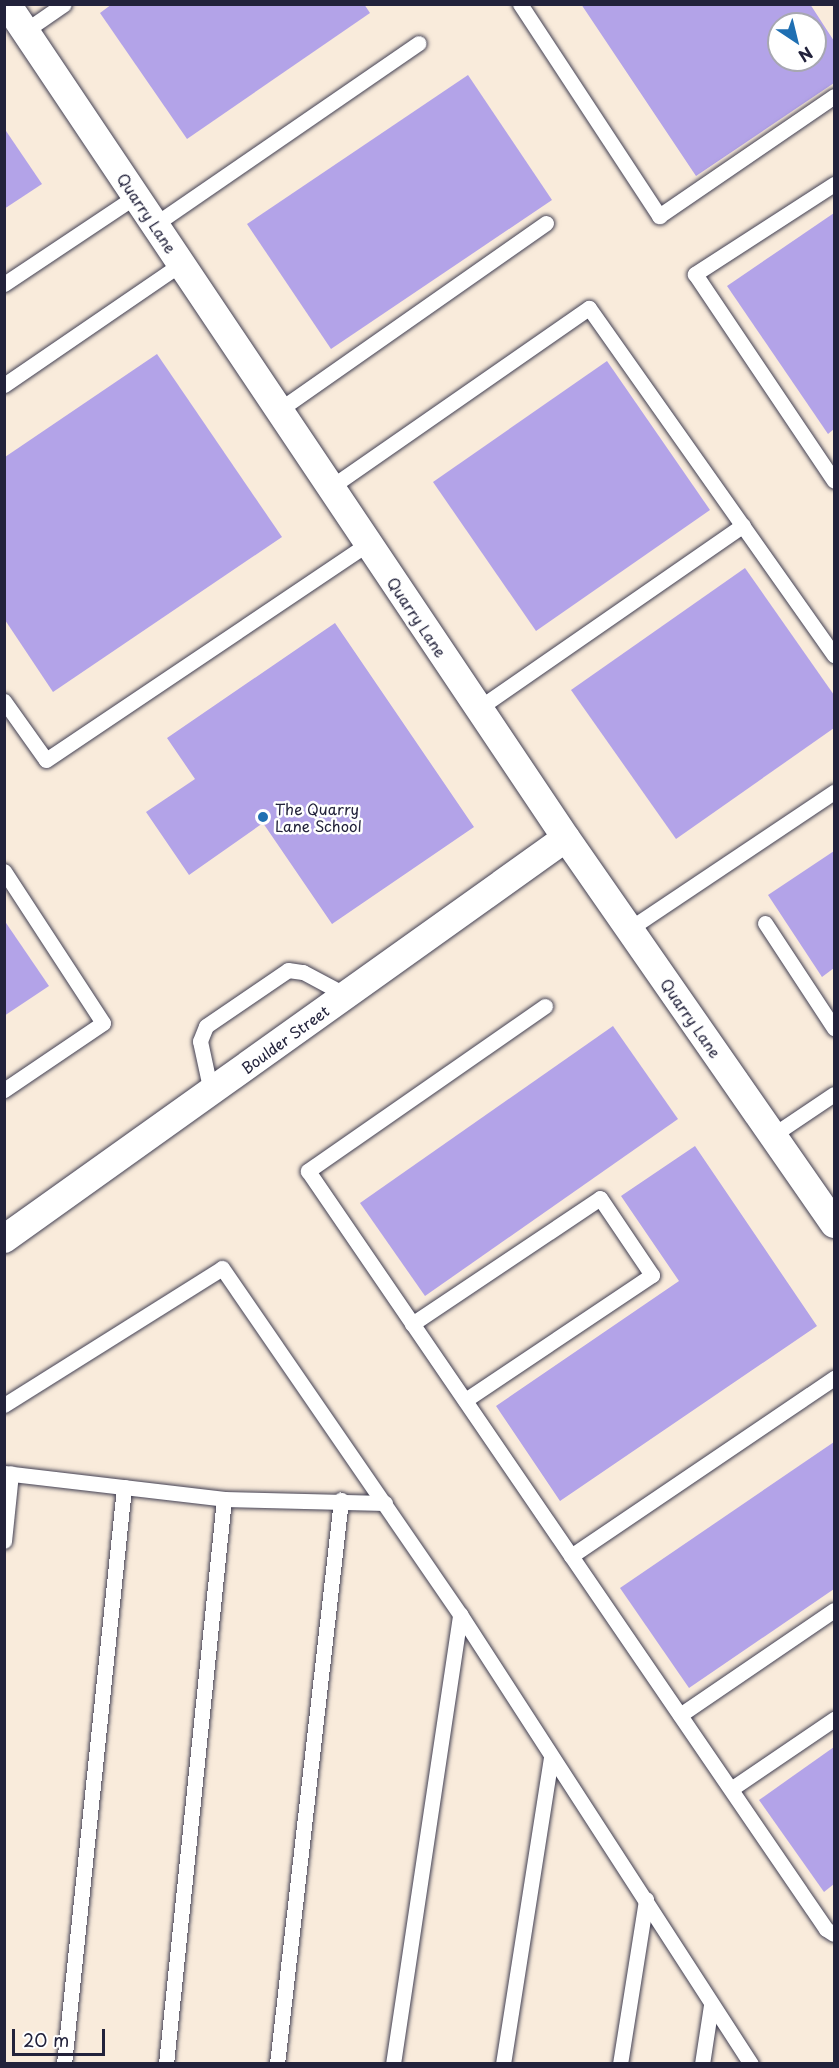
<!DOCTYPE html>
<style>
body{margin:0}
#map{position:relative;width:839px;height:2068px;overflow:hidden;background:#f9ebdb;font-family:"Playpen Sans",sans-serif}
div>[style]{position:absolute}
.building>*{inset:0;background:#b3a3e8}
.roads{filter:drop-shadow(0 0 2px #424053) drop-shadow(0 0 2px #424053)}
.lane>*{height:15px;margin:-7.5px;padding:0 7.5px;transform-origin:7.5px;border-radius:7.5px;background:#fff}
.street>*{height:28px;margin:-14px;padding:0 14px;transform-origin:14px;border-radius:14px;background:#fff}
.dots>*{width:16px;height:16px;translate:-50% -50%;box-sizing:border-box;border:3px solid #fff;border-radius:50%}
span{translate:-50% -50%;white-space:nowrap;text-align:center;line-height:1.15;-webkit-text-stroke:5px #fff;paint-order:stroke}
.street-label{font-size:15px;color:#22223b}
.poi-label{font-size:15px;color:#22223b}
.left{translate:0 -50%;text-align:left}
.frame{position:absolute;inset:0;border:6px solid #22223b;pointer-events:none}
.north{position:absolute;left:767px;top:12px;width:60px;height:60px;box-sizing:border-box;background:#fff;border:2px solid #a7a7b1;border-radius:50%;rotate:145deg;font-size:16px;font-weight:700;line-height:24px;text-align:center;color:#22223b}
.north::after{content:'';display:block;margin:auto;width:21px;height:27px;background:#1f6fb2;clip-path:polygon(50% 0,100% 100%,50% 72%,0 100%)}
.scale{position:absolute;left:12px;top:2029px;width:93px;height:27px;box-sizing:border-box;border:3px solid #22223b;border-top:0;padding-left:8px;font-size:18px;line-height:21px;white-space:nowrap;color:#22223b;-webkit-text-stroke:4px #fff;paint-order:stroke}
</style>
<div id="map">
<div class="building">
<i style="clip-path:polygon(112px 4px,364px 4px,370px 13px,187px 139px,100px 13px)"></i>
<i style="clip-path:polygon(evenodd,581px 4px,810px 4px,834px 41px,834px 83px,696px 176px,581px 4px,779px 24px,815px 24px,815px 60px,779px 60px,779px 24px)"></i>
<i style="clip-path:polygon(468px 75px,552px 200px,331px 349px,247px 224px)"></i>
<i style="clip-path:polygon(4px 128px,42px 184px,4px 209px)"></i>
<i style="clip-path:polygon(834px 213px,834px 429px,828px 434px,727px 286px)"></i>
<i style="clip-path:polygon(157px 354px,282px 537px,53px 692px,5px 620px,5px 457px)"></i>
<i style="clip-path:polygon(607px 361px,710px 510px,536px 631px,433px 482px)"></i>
<i style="clip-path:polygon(745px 568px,834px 695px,834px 728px,676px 839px,571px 690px)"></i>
<i style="clip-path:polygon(335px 623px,474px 827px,332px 924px,263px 823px,189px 875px,146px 812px,195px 779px,167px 738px)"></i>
<i style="clip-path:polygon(834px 851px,834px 968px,822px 977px,768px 895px)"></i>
<i style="clip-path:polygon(4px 920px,49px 986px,4px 1016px)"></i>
<i style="clip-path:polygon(613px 1026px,678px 1119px,425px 1296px,360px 1203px)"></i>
<i style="clip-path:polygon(695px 1146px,817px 1326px,560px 1501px,496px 1406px,679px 1281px,621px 1196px)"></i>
<i style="clip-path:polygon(834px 1442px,834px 1589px,689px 1688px,620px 1588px)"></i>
<i style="clip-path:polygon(834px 1747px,834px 1884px,824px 1892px,759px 1800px)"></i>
</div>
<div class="roads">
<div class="lane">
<i style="left:520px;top:4px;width:254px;rotate:56.7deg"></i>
<i style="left:659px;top:216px;width:212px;rotate:-34.4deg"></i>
<i style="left:25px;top:31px;width:47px;rotate:-34.7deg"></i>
<i style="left:834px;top:184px;width:166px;rotate:147.1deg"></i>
<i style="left:695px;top:274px;width:249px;rotate:56.1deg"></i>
<i style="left:154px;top:225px;width:321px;rotate:-34.5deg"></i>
<i style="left:4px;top:284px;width:159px;rotate:-33.7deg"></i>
<i style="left:4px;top:385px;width:214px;rotate:-34.4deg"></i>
<i style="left:279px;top:410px;width:326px;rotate:-35deg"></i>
<i style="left:331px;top:487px;width:314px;rotate:-34.8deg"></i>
<i style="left:589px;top:308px;width:425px;rotate:54.8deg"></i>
<i style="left:4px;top:701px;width:72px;rotate:54.6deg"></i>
<i style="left:46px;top:760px;width:388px;rotate:-33.9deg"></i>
<i style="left:479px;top:708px;width:321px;rotate:-34.7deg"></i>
<i style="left:4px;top:871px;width:181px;rotate:56.9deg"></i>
<i style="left:103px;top:1023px;width:120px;rotate:145.9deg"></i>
<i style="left:765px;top:923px;width:126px;rotate:56.7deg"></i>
<i style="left:629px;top:929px;width:247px;rotate:-33.8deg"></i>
<i style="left:545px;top:1006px;width:289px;rotate:145.2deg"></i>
<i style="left:308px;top:1171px;width:918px;rotate:55.65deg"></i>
<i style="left:826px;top:1929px;width:9px;rotate:32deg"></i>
<i style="left:211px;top:1092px;width:52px;rotate:-102.2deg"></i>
<i style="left:200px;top:1041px;width:16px;rotate:-68deg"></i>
<i style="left:206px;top:1026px;width:99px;rotate:-34.3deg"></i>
<i style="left:288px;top:970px;width:15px;rotate:8deg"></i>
<i style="left:303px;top:972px;width:49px;rotate:28.1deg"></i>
<i style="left:773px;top:1135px;width:73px;rotate:-33.9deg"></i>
<i style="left:412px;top:1324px;width:226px;rotate:-33.8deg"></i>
<i style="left:600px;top:1198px;width:93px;rotate:56deg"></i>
<i style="left:652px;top:1275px;width:225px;rotate:146.2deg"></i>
<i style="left:4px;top:1405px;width:257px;rotate:-32.1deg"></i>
<i style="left:222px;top:1268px;width:420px;rotate:55.5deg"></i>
<i style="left:460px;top:1614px;width:536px;rotate:57.11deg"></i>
<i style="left:4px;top:1473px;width:222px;rotate:6.7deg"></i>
<i style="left:224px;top:1499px;width:161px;rotate:1.4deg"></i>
<i style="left:4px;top:1541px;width:68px;rotate:-84.1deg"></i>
<i style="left:571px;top:1556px;width:318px;rotate:-34.1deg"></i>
<i style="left:680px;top:1715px;width:186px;rotate:-34.3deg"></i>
<i style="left:731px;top:1789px;width:125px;rotate:-34.2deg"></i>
<i style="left:64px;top:2064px;width:580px;rotate:-84.06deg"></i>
<i style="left:166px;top:2064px;width:568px;rotate:-84.14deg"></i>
<i style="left:277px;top:2064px;width:568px;rotate:-83.53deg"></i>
<i style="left:393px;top:2064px;width:455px;rotate:-81.5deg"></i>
<i style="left:503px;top:2064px;width:310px;rotate:-81.1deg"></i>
<i style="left:620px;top:2064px;width:167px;rotate:-81deg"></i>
<i style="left:702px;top:2064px;width:60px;rotate:-81.3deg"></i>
</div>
<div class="street">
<i style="left:7px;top:4px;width:1004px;rotate:56.17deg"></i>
<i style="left:566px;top:838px;width:470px;rotate:55.2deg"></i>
<i style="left:4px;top:1239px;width:690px;rotate:-35.51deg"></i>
</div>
</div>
<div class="dots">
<i style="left:263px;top:817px;background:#1f6fb2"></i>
</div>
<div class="street-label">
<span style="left:147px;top:213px;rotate:56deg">Quarry Lane</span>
<span style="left:417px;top:617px;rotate:56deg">Quarry Lane</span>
<span style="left:691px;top:1018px;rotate:55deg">Quarry Lane</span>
<span style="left:285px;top:1039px;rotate:-36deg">Boulder Street</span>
</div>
<div class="poi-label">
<span class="left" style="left:275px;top:817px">The Quarry<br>Lane School</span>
</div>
<div class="frame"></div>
<div class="north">N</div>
<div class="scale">20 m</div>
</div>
